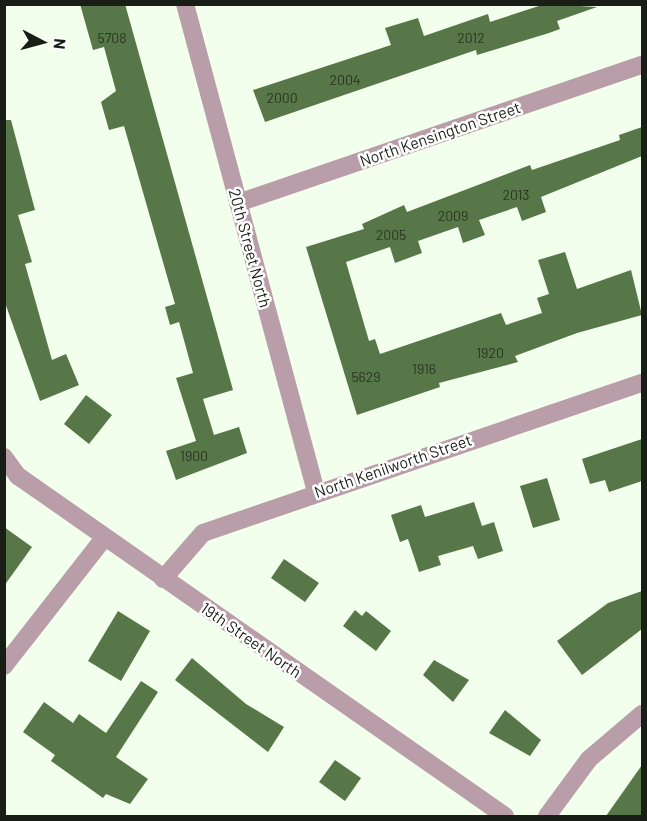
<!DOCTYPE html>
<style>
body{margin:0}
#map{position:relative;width:647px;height:821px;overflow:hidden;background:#f2ffec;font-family:Barlow,sans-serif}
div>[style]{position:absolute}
.building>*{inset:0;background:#577748}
.street>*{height:18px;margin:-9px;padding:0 9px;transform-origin:9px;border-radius:9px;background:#b99da9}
span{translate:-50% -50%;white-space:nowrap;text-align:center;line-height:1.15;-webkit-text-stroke:5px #fff;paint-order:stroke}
.number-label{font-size:14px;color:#283422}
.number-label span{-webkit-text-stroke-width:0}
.street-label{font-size:16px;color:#181d15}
.frame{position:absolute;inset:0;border:6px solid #181d15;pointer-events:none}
.north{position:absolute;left:12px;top:12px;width:60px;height:60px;-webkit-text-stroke:4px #fff;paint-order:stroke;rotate:96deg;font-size:16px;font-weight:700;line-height:24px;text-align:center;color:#181d15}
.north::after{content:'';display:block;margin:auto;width:21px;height:27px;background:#181d15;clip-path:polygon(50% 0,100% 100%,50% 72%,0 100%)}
</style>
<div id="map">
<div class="building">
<i style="clip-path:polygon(80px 4px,125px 4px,233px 390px,203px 399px,214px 435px,239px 427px,247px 453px,176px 480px,166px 451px,196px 441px,176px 378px,193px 373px,179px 322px,170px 325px,165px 307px,175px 304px,124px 126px,109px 130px,101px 102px,116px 91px,104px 47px,93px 50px)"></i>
<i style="clip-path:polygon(545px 4px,597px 7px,557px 21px,560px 29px,549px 33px,477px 55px,476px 50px,265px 122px,253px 90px,391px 45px,385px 28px,418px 18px,424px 36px,488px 14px,490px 22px)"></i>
<i style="clip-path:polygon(4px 120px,11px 120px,35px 210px,18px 215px,32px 262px,25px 264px,52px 360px,66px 354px,79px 385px,40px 401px,4px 300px)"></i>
<i style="clip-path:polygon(642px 127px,642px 156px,541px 197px,546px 212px,522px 221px,517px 207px,479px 220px,485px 235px,463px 243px,458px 227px,418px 241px,422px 253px,395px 263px,390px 247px,346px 262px,369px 341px,375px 339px,380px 354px,501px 313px,506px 325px,542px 313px,537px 298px,549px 294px,538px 260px,565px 252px,577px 289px,631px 270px,642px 315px,577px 333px,515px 356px,518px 362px,439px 383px,440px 387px,357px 415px,306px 247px,364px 229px,362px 224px,404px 205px,407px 212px,530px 165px,532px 170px,620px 140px,619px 135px)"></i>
<i style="clip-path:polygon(86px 395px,112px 415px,89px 444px,64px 424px)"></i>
<i style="clip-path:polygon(642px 439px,642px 481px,609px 492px,605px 480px,590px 484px,582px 459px)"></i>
<i style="clip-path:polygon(547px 478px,560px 520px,533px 528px,520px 486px)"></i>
<i style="clip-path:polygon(474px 502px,482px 526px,494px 522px,503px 551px,478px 559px,473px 546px,438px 556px,441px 565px,419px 572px,408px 539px,400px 542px,391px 515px,421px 505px,425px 517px)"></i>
<i style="clip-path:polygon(4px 527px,32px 547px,4px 586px)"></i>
<i style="clip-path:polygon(284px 559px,319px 583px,305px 602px,271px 578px)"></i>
<i style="clip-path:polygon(642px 591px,642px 629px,582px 675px,557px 641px,608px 603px)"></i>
<i style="clip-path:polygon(355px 610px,362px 616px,366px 611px,391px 631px,376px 651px,343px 626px)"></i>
<i style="clip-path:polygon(118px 611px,150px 631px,121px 681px,88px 661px)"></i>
<i style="clip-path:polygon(192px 658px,246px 704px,284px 727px,268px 752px,175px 680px)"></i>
<i style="clip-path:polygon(434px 660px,469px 680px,453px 702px,423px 675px)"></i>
<i style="clip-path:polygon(141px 681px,158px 692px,116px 757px,148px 779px,130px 804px,106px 794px,103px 798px,51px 761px,55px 755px,23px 732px,44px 702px,73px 723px,79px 714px,106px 733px)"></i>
<i style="clip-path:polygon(505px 710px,541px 740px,530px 756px,489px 733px)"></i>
<i style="clip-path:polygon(335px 760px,361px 778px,345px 801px,319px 782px)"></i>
<i style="clip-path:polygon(642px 765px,642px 816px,606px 816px)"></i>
</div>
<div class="street">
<i style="left:185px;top:4px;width:505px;rotate:74.97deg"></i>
<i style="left:238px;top:203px;width:427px;rotate:-18.9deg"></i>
<i style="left:4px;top:457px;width:24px;rotate:54deg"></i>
<i style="left:18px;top:476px;width:594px;rotate:34.92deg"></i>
<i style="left:163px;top:579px;width:61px;rotate:-49deg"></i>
<i style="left:203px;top:533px;width:464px;rotate:-18.9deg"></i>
<i style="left:4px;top:666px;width:162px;rotate:-52deg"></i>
<i style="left:547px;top:816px;width:71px;rotate:-53.6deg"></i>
<i style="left:589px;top:759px;width:70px;rotate:-40.3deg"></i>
</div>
<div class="number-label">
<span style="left:112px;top:38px">5708</span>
<span style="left:471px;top:38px">2012</span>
<span style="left:345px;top:80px">2004</span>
<span style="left:282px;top:98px">2000</span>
<span style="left:516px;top:195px">2013</span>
<span style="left:453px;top:216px">2009</span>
<span style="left:391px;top:235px">2005</span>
<span style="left:490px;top:353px">1920</span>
<span style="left:424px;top:369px">1916</span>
<span style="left:366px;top:377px">5629</span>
<span style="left:194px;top:456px">1900</span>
</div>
<div class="street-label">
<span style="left:440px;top:134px;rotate:-19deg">North Kensington Street</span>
<span style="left:250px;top:248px;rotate:75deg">20th Street North</span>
<span style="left:393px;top:466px;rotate:-19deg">North Kenilworth Street</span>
<span style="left:251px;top:640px;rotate:35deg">19th Street North</span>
</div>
<div class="frame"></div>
<div class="north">N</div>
</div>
